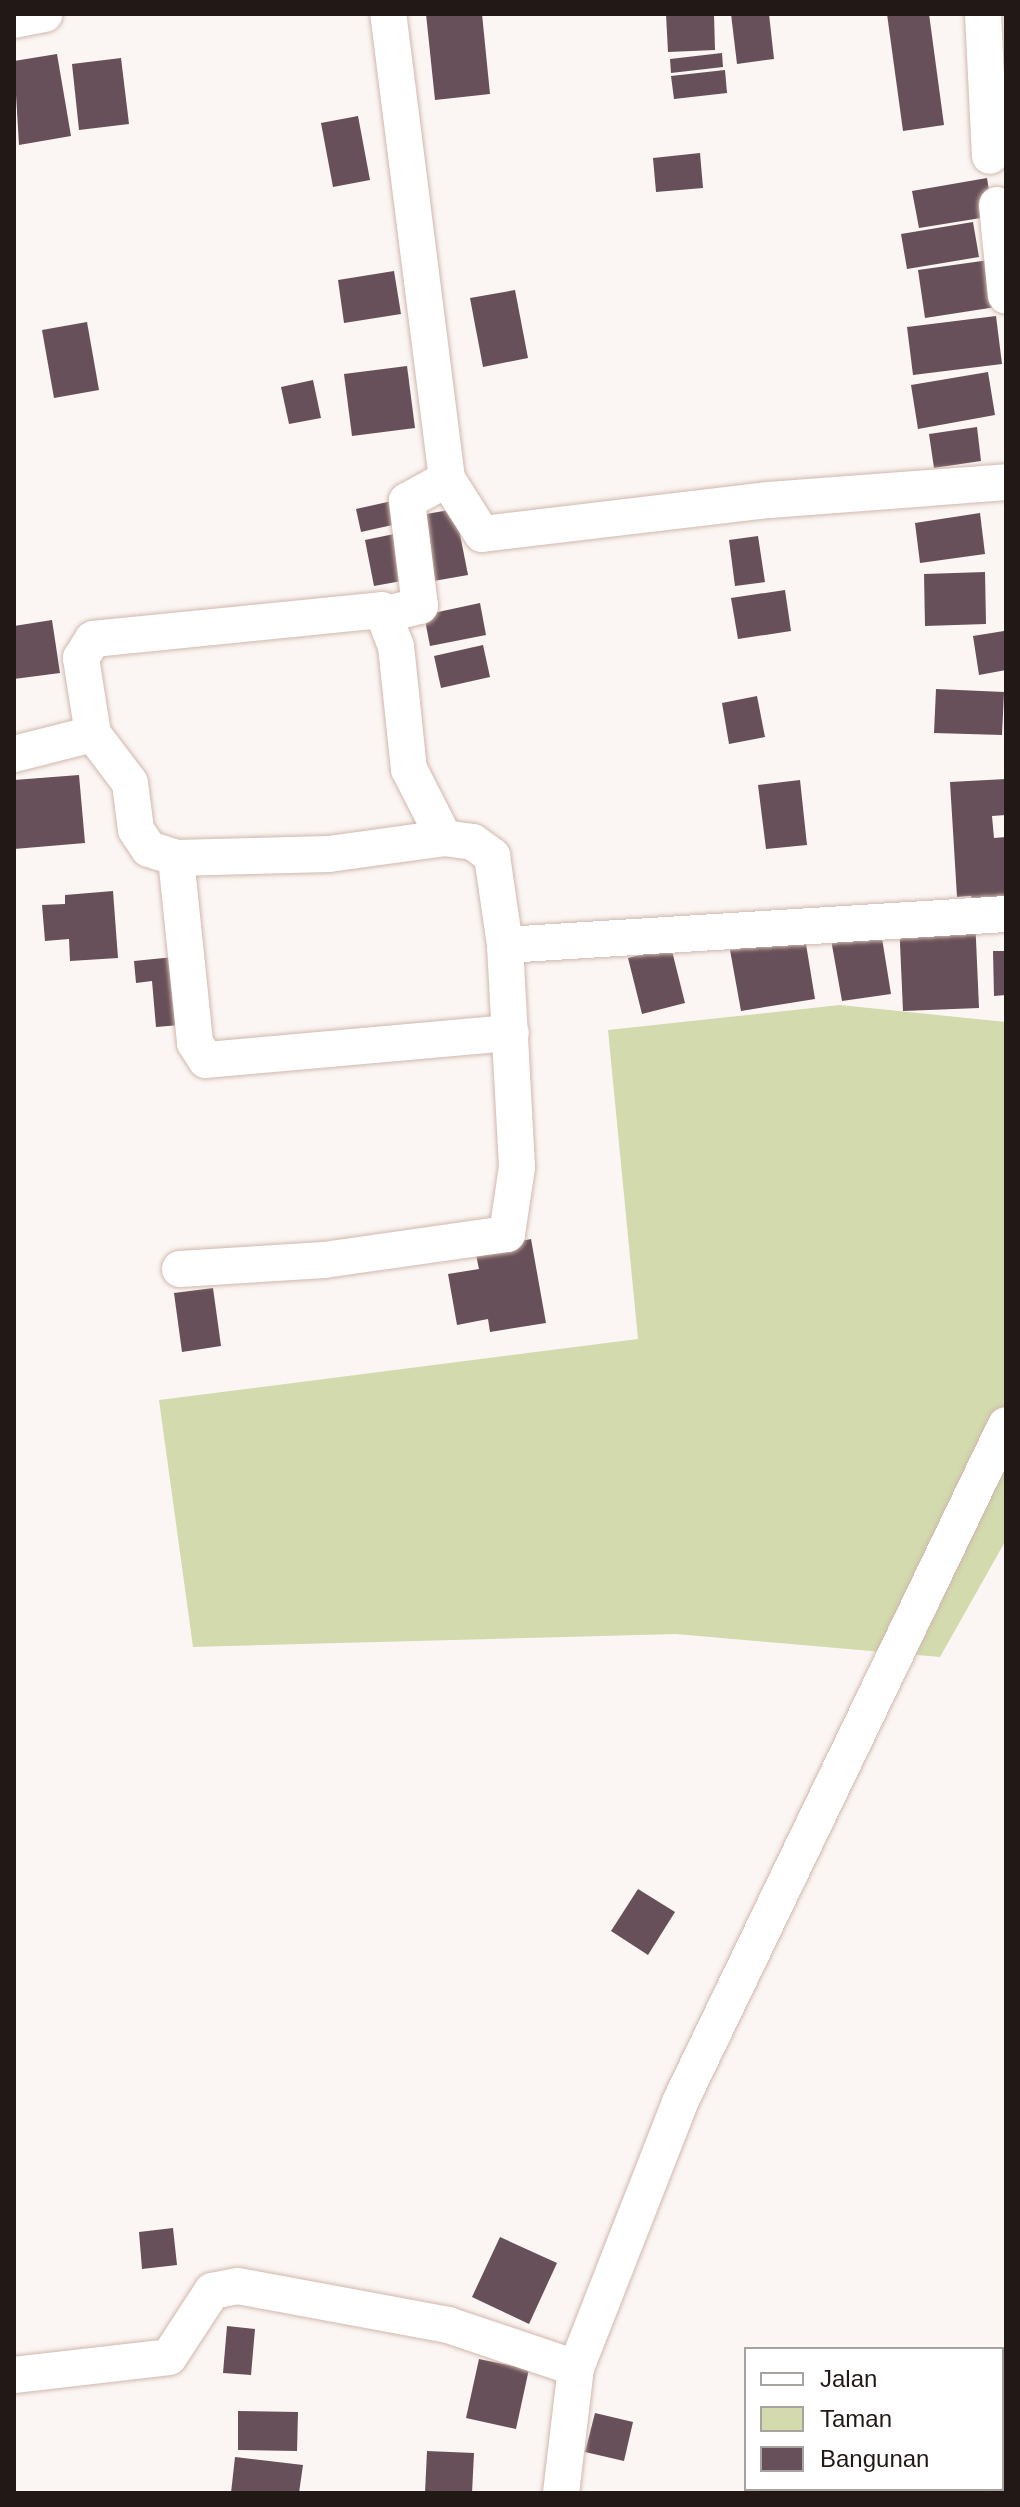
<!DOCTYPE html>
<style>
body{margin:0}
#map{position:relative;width:1020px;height:2507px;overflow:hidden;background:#fbf6f3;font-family:Arial,sans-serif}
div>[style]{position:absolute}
.green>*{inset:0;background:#d2daae}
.building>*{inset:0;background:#675059}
.roads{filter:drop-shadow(0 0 2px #d1b7ad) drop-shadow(0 0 2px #d1b7ad)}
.minor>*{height:36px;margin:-18px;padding:0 18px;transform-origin:18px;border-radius:18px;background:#fff}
span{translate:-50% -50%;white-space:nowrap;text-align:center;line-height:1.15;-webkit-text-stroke:8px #fff;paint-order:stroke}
.frame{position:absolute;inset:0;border:16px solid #221815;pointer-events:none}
.legend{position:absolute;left:744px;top:2347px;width:260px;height:144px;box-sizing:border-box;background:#fff;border:2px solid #a7a3a1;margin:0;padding:10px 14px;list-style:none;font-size:24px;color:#221815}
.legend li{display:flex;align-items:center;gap:16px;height:40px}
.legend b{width:40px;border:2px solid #a7a3a1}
</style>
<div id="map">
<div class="green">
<i style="clip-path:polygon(840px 1005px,1006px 1022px,1006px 1540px,940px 1657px,676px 1634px,193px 1647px,159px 1400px,638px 1339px,608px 1030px)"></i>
</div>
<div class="building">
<i style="clip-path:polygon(426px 14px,482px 14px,490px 94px,435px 100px)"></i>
<i style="clip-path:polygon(666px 14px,714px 14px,715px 50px,668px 52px)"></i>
<i style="clip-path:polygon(731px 14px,769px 14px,774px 59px,737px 64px)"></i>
<i style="clip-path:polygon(887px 14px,929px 14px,944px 125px,903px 131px)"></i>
<i style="clip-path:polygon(722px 53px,723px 67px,671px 73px,670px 59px)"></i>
<i style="clip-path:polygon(57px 54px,71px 136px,19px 145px,14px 61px)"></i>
<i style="clip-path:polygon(121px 58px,129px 124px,79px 130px,72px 64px)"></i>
<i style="clip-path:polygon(725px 70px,727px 93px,674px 99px,671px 76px)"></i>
<i style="clip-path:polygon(358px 116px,370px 180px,333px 187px,321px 123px)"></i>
<i style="clip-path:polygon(700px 153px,703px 188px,656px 192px,653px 158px)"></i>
<i style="clip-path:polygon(987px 178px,993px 216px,919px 228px,912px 191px)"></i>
<i style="clip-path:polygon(973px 222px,979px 257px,907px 269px,901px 234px)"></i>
<i style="clip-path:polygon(989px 260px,996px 307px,925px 318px,918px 270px)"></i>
<i style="clip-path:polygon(394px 271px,401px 314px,344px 323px,338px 280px)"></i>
<i style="clip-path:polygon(515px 290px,528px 358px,483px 367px,470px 298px)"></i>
<i style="clip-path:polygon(996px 316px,1002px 364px,913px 375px,907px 327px)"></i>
<i style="clip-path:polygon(87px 322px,99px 390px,54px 398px,42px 330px)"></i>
<i style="clip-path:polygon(407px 366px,415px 428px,352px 436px,344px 374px)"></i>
<i style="clip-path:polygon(988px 372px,995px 415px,918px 429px,911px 385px)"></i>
<i style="clip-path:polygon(313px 380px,321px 418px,289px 424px,281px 387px)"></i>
<i style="clip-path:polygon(977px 427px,981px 461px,934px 468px,929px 434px)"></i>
<i style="clip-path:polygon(392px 501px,397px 524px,361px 532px,356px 509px)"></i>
<i style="clip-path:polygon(455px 509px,468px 575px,428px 582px,415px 516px)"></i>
<i style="clip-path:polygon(980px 513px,985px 554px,920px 563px,915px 523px)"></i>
<i style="clip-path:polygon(399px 533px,407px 580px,374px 586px,365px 540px)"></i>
<i style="clip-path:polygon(758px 536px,765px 582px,735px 586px,729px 540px)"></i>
<i style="clip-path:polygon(985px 572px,986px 624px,925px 626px,924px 574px)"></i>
<i style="clip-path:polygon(785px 590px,791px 631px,738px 639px,731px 598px)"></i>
<i style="clip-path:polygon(480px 603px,486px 635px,430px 646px,424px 615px)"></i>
<i style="clip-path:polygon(52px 620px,60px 673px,14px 679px,14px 626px)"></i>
<i style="clip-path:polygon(1004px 631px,1006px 670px,979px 675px,973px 636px)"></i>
<i style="clip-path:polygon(483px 645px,490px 677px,441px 688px,434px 656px)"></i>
<i style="clip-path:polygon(936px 689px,1004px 692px,1002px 735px,934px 733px)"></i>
<i style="clip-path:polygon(757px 696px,765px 737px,729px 744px,722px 703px)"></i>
<i style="clip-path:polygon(79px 775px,85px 843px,14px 849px,14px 780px)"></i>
<i style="clip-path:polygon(1006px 779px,1006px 815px,992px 816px,994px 838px,1006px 837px,1006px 901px,972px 903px,971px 896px,957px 897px,950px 782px)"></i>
<i style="clip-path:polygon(800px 780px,807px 845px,766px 849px,758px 785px)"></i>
<i style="clip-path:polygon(113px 891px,118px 958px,70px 961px,69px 939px,45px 941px,42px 905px,65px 904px,65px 895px)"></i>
<i style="clip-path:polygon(975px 917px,979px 1008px,903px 1011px,899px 921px)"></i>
<i style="clip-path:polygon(880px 926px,891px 994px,842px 1001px,830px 934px)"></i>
<i style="clip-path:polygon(805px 938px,815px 999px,741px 1011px,730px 950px)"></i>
<i style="clip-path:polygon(671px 947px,685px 1003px,642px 1014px,628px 958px)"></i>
<i style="clip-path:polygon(993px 951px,1006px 951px,1006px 995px,994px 996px)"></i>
<i style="clip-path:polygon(174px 957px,180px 1025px,156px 1027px,152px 981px,136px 983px,134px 961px)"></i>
<i style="clip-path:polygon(531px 1239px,546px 1323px,490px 1332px,488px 1319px,457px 1325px,448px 1274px,479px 1269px,475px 1250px)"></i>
<i style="clip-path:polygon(213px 1288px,221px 1346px,182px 1352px,174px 1293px)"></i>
<i style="clip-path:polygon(638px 1889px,675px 1912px,648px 1955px,611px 1931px)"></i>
<i style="clip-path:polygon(173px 2228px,177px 2265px,142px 2269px,139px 2232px)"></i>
<i style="clip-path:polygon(500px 2237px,557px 2263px,529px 2324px,472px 2297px)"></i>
<i style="clip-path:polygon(227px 2326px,255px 2329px,251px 2375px,223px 2373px)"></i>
<i style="clip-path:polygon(479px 2359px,529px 2369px,516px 2429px,466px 2418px)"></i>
<i style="clip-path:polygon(238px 2411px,298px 2412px,297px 2451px,238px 2450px)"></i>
<i style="clip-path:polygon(595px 2413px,633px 2422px,624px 2461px,585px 2452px)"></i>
<i style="clip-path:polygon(427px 2451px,474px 2453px,472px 2493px,425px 2493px)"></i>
<i style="clip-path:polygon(235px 2457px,303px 2465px,299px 2493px,231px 2493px)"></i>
</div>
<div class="roads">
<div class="minor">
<i style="left:983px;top:14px;width:142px;rotate:87.2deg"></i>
<i style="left:14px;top:20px;width:31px;rotate:-11deg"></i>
<i style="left:997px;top:205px;width:91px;rotate:84.4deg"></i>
<i style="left:447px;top:479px;width:65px;rotate:57.5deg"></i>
<i style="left:482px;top:534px;width:289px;rotate:-6.8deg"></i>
<i style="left:769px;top:500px;width:238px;rotate:-4.3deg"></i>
<i style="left:387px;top:614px;width:34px;rotate:-14deg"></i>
<i style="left:420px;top:606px;width:106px;rotate:-97.1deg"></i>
<i style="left:407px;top:501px;width:46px;rotate:-28.8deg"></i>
<i style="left:447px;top:479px;width:469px;rotate:-97.2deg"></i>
<i style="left:93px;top:734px;width:61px;rotate:52.9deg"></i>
<i style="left:130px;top:783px;width:47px;rotate:82.7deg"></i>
<i style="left:136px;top:830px;width:23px;rotate:56deg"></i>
<i style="left:149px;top:849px;width:28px;rotate:18deg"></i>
<i style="left:176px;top:858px;width:153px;rotate:-1.5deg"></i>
<i style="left:329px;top:854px;width:116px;rotate:-7.9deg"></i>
<i style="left:14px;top:754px;width:81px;rotate:-14.2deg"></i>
<i style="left:93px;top:734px;width:77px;rotate:-99deg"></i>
<i style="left:81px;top:658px;width:22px;rotate:-58deg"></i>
<i style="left:93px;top:639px;width:290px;rotate:-5.7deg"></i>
<i style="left:382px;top:610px;width:39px;rotate:69deg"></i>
<i style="left:396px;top:646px;width:124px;rotate:84deg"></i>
<i style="left:409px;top:769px;width:77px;rotate:63.1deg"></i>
<i style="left:444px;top:838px;width:29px;rotate:8deg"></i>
<i style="left:473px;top:842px;width:24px;rotate:36deg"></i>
<i style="left:492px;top:856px;width:90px;rotate:81.7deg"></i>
<i style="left:176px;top:858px;width:186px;rotate:84.1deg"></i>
<i style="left:195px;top:1043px;width:20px;rotate:57deg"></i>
<i style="left:206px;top:1060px;width:306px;rotate:-5.1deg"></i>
<i style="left:180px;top:1269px;width:144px;rotate:-3.6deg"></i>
<i style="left:324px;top:1260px;width:185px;rotate:-8.1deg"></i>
<i style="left:507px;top:1234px;width:68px;rotate:-81.5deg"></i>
<i style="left:517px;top:1167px;width:222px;rotate:-93.1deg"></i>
<i style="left:505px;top:945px;width:502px;rotate:-3.54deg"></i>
<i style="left:14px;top:2375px;width:156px;rotate:-6.6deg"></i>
<i style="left:169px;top:2357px;width:79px;rotate:-56.9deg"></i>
<i style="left:212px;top:2291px;width:26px;rotate:-11deg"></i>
<i style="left:238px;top:2286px;width:214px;rotate:10.5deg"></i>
<i style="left:448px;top:2325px;width:135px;rotate:18.6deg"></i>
<i style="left:561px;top:2493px;width:126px;rotate:-83.2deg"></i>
<i style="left:576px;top:2368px;width:286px;rotate:-68.6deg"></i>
<i style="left:680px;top:2102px;width:751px;rotate:-64.29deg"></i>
</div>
</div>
<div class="frame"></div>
<ul class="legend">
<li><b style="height:10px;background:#fff"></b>Jalan</li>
<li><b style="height:22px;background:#d2daae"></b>Taman</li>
<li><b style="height:22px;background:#675059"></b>Bangunan</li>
</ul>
</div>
